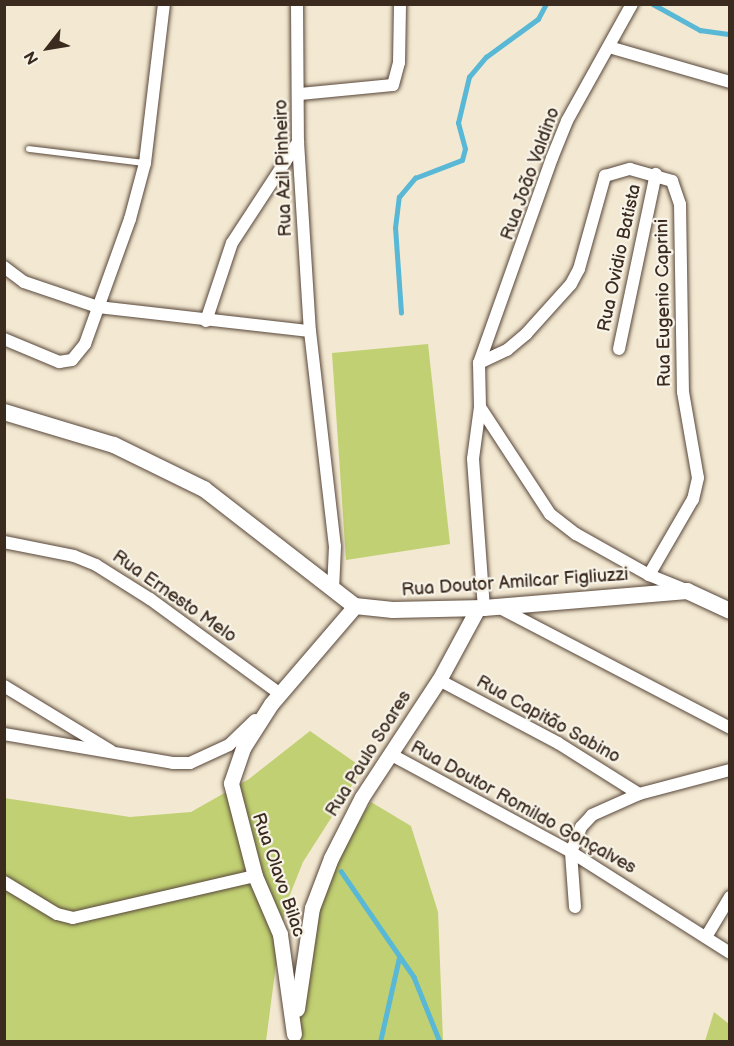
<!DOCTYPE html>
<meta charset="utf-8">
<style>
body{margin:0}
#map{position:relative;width:734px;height:1046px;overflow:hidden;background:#f3e8d1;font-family:"Balsamiq Sans",sans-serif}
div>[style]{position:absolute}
.green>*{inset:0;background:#c0d072}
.stream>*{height:4.5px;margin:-2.25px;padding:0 2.25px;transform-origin:2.25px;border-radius:2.25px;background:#58b8d6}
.roads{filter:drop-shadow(0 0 2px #574639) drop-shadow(0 0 2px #574639)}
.service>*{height:6px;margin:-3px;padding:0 3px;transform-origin:3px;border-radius:3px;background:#fff}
.minor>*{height:12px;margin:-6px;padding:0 6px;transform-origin:6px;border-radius:6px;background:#fff}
.tertiary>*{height:15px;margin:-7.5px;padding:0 7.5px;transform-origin:7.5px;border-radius:7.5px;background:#fff}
.secondary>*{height:16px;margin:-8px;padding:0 8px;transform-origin:8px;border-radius:8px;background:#fff}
span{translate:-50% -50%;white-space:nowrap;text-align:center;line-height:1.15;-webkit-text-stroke:4.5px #f7f3e8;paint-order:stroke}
.street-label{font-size:18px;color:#3b2a1e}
.frame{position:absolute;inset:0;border:6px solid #3b2a1e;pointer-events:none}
.north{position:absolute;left:18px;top:18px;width:60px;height:60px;-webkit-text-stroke:4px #f7f3e8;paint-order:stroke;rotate:239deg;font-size:16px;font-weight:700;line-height:24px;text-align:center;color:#3b2a1e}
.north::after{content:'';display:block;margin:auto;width:21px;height:27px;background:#3b2a1e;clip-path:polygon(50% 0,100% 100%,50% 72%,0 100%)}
</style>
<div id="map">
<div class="green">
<i style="clip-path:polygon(428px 344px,450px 544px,346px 560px,332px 353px)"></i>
<i style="clip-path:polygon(310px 731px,363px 768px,303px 862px,289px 897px,280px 934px,266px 1041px,5px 1041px,4px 798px,130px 817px,191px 812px,249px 779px)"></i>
<i style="clip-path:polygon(371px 802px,411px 826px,438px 912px,443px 1041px,291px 1042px,300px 983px,325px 874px)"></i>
<i style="clip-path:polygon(714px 1012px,729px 1024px,729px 1041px,705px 1041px)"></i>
</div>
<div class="stream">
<i style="left:653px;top:4px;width:54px;rotate:29deg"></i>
<i style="left:700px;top:30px;width:30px;rotate:8deg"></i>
<i style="left:401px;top:313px;width:85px;rotate:-94deg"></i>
<i style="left:395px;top:228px;width:31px;rotate:-83deg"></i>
<i style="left:399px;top:197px;width:25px;rotate:-50deg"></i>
<i style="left:415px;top:178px;width:50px;rotate:-21deg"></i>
<i style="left:462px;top:160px;width:11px;rotate:-75deg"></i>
<i style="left:465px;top:149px;width:27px;rotate:-105deg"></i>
<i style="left:458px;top:123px;width:47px;rotate:-76.6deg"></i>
<i style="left:469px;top:77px;width:26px;rotate:-50deg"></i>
<i style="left:486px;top:57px;width:64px;rotate:-36.2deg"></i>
<i style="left:538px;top:19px;width:17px;rotate:-62deg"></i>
<i style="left:341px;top:871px;width:129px;rotate:55.4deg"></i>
<i style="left:414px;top:977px;width:70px;rotate:68.2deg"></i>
<i style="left:380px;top:1042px;width:86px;rotate:-77.3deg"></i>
</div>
<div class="roads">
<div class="service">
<i style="left:29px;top:149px;width:117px;rotate:6.9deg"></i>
</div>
<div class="minor">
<i style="left:297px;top:4px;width:138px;rotate:89.6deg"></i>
<i style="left:298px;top:142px;width:189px;rotate:86.4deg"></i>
<i style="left:310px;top:331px;width:216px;rotate:83.4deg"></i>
<i style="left:335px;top:546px;width:44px;rotate:92.6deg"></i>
<i style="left:632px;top:4px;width:134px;rotate:119.1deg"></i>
<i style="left:567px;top:121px;width:40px;rotate:112deg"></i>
<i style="left:552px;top:158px;width:218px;rotate:109.6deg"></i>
<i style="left:479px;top:363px;width:44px;rotate:88.7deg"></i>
<i style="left:480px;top:407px;width:128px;rotate:56.8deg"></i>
<i style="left:550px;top:514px;width:33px;rotate:38deg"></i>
<i style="left:576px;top:534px;width:84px;rotate:29.3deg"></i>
<i style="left:649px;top:575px;width:40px;rotate:22deg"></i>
<i style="left:609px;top:47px;width:126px;rotate:16.1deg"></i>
<i style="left:300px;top:94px;width:93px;rotate:-5.5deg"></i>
<i style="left:393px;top:85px;width:23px;rotate:-75deg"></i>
<i style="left:399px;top:63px;width:59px;rotate:-89deg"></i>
<i style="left:4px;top:267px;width:25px;rotate:37deg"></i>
<i style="left:24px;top:282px;width:78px;rotate:18.7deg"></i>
<i style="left:98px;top:307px;width:213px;rotate:6.5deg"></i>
<i style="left:206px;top:321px;width:82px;rotate:-71.6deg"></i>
<i style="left:232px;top:243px;width:121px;rotate:-56.8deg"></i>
<i style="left:4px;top:339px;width:60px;rotate:22.7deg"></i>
<i style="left:59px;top:362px;width:13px;rotate:-9deg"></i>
<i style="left:72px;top:360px;width:21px;rotate:-51deg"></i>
<i style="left:85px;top:344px;width:133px;rotate:-70.2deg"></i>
<i style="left:130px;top:219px;width:58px;rotate:-75deg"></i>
<i style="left:145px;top:163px;width:160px;rotate:-83.2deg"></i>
<i style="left:619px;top:349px;width:179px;rotate:-78.1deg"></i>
<i style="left:479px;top:363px;width:31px;rotate:-25deg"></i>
<i style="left:507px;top:350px;width:25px;rotate:-40deg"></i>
<i style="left:526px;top:334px;width:67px;rotate:-48deg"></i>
<i style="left:571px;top:284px;width:17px;rotate:-62deg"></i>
<i style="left:579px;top:269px;width:97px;rotate:-74.4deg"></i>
<i style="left:605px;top:176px;width:26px;rotate:-16deg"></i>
<i style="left:630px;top:169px;width:44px;rotate:15.9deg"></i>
<i style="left:672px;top:181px;width:24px;rotate:71deg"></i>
<i style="left:680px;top:204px;width:188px;rotate:89.1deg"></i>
<i style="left:683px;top:392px;width:87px;rotate:80.1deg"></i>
<i style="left:698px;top:478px;width:22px;rotate:103deg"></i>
<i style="left:693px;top:499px;width:88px;rotate:120.1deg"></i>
<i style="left:480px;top:407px;width:52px;rotate:97.7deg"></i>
<i style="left:473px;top:459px;width:149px;rotate:85.8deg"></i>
<i style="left:4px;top:542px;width:71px;rotate:11.3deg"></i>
<i style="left:74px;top:556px;width:24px;rotate:22deg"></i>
<i style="left:96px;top:565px;width:64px;rotate:32.2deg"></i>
<i style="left:150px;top:599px;width:160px;rotate:36.1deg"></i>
<i style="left:498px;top:607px;width:262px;rotate:27.5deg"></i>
<i style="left:439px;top:680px;width:135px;rotate:27.9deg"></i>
<i style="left:558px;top:743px;width:96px;rotate:32.2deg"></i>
<i style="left:4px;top:686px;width:125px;rotate:31.3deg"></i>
<i style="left:4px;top:734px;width:171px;rotate:9.7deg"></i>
<i style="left:173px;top:763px;width:17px"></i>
<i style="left:190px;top:763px;width:43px;rotate:-24.8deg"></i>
<i style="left:229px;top:745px;width:36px;rotate:-44deg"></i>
<i style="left:390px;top:754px;width:206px;rotate:28.4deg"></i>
<i style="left:571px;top:852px;width:188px;rotate:32.4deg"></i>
<i style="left:4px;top:882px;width:62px;rotate:31.1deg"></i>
<i style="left:57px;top:914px;width:16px;rotate:14deg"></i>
<i style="left:73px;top:918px;width:187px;rotate:-13deg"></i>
<i style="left:575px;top:907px;width:55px;rotate:-94.2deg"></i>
<i style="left:571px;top:852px;width:27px;rotate:-68deg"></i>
<i style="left:581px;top:827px;width:16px;rotate:-47deg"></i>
<i style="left:592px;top:815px;width:51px;rotate:-24.1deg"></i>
<i style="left:639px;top:794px;width:94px;rotate:-14.8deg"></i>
<i style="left:706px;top:937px;width:47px;rotate:-59deg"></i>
</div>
<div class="tertiary">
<i style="left:297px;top:1009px;width:102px;rotate:-81.6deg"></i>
<i style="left:312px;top:908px;width:53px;rotate:-69.2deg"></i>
<i style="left:331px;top:858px;width:68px;rotate:-63.1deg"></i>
<i style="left:362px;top:797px;width:140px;rotate:-56.7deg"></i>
<i style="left:439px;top:680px;width:82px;rotate:-61.6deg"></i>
<i style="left:294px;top:1034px;width:101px;rotate:-98deg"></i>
<i style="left:280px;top:934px;width:63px;rotate:-113.3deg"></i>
<i style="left:255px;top:876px;width:96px;rotate:-104.5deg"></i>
<i style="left:231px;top:783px;width:37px;rotate:-71deg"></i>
<i style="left:243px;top:748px;width:52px;rotate:-57.5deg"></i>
<i style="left:271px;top:704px;width:129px;rotate:-49.4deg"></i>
</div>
<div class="secondary">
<i style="left:4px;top:412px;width:115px;rotate:16.7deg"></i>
<i style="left:114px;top:445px;width:100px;rotate:26.1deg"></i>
<i style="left:204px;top:489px;width:191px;rotate:37.8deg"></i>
<i style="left:355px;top:606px;width:38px;rotate:6deg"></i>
<i style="left:393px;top:610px;width:91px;rotate:-1.3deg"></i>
<i style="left:484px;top:608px;width:204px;rotate:-4.8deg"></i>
<i style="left:687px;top:591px;width:47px;rotate:24.9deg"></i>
</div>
</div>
<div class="street-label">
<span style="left:284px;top:168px;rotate:-92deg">Rua Azil Pinheiro</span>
<span style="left:531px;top:174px;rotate:-70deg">Rua João Valdino</span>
<span style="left:620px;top:258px;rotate:-78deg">Rua Ovidio Batista</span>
<span style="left:664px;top:303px;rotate:-91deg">Rua Eugenio Caprini</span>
<span style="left:515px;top:583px;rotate:-4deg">Rua Doutor Amilcar Figliuzzi</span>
<span style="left:174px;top:597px;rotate:35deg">Rua Ernesto Melo</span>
<span style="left:548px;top:720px;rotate:29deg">Rua Capitão Sabino</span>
<span style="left:369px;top:754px;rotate:-58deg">Rua Paulo Soares</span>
<span style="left:523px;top:808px;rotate:29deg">Rua Doutor Romildo Gonçalves</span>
<span style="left:278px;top:875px;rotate:71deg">Rua Olavo Bilac</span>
</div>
<div class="frame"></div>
<div class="north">N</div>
</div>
